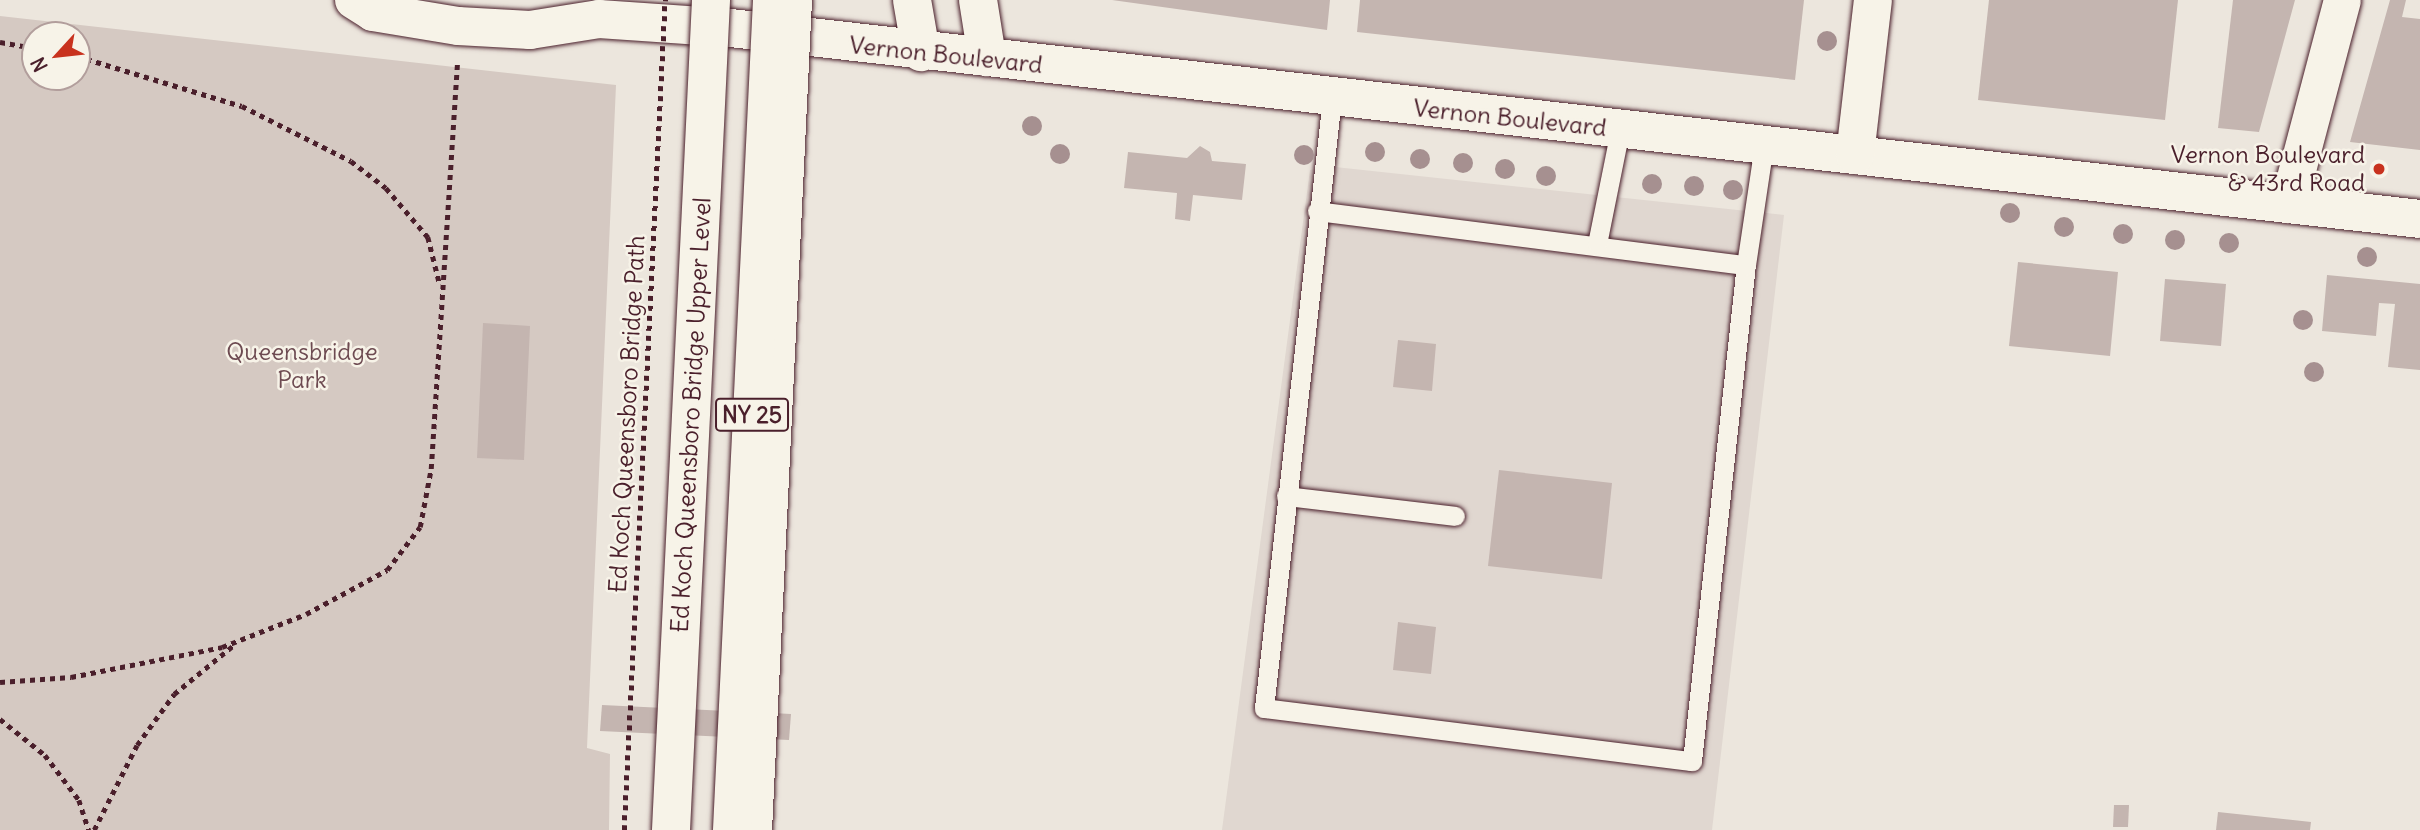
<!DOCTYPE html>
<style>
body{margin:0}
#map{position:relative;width:2420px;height:830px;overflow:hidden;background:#ece6dd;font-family:Delius,sans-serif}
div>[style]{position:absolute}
.built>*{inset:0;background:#e0d7d0}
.green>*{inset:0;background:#d5c9c2}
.building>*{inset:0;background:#c4b5b0}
.path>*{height:4.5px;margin-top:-2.25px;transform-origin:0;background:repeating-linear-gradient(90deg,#4a1f2b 0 5px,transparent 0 10px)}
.roads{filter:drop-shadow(0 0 2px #4a1f2b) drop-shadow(0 0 2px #4a1f2b)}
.service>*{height:19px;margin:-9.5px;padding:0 9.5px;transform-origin:9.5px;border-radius:9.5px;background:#f7f3e8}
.minor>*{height:37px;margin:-18.5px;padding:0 18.5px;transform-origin:18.5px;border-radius:18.5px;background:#f7f3e8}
.secondary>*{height:38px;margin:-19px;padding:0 19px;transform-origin:19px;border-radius:19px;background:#f7f3e8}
.path-bridge>*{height:4.5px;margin-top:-2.25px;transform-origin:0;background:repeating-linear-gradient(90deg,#4a1f2b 0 5px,transparent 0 10px)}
.bridges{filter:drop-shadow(0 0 2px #4a1f2b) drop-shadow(0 0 2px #4a1f2b)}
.pedestrian-bridge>*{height:28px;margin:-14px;padding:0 14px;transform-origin:14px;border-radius:14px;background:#f7f3e8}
.trunk-bridge>*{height:38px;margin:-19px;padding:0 19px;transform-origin:19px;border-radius:19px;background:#f7f3e8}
.trees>*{width:20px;height:20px;margin:-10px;border-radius:50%;background:#a69090}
.dots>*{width:19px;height:19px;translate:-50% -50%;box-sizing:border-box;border:4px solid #f7f3e8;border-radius:50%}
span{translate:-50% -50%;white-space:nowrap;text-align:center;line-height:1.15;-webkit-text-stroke:5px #f7f3e8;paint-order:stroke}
.shield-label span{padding:2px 5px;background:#f7f3e8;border:2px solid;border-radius:5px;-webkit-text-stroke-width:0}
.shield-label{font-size:23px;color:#4a1f2b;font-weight:700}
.street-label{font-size:24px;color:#4a1f2b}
.poi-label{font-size:24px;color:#4a1f2b}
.right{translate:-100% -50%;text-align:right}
.park-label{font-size:24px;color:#6d4a51}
.north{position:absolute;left:21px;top:21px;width:70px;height:70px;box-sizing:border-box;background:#f7f3e8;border:2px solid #b29e9c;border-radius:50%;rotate:243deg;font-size:19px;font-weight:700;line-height:28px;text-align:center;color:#4a1f2b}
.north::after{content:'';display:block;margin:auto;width:24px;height:32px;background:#c8321e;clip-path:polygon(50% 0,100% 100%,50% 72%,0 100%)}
</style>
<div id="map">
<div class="built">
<i style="clip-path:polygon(1335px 167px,1784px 215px,1712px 830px,1222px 830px,1310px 170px)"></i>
</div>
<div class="green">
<i style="clip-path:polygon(evenodd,0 16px,616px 85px,587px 748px,610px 754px,609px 830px,0 830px,0 16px,35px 35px,77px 35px,77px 77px,35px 77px,35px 35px)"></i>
</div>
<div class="building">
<i style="clip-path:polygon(1112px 0,1330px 0,1327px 30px)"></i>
<i style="clip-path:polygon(1360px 0,1804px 0,1795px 80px,1357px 32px)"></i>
<i style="clip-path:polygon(1989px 0,2178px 0,2165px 120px,1978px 100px)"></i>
<i style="clip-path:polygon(2233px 0,2295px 0,2259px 132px,2218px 128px)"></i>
<i style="clip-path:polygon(2390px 0,2406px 0,2402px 17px,2420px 19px,2420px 150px,2350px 142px)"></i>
<i style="clip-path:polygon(1200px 146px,1210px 152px,1212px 161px,1246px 164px,1242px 200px,1193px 195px,1190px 221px,1175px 219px,1177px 193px,1124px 188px,1128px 152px,1187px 158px)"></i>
<i style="clip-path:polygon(2018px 262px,2118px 272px,2110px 356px,2009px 346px)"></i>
<i style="clip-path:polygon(2327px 275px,2420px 284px,2420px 370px,2388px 367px,2395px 304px,2379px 303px,2376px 336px,2322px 331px)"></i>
<i style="clip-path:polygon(2165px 279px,2226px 284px,2221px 346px,2160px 341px)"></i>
<i style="clip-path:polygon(483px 323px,530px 326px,524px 460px,477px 458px)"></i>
<i style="clip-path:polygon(1398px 340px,1436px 344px,1432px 391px,1393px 387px)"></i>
<i style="clip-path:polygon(1499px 470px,1612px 483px,1602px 579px,1488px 566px)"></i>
<i style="clip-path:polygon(1398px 622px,1436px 627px,1431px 674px,1393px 670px)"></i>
<i style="clip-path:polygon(602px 705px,791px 714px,789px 740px,600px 731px)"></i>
<i style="clip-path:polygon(2114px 805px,2129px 805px,2128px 827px,2113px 827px)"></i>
<i style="clip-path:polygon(2218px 812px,2311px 822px,2310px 830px,2216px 830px)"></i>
</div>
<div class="path">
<i style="left:0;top:42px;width:36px;rotate:10deg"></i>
<i style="left:77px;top:56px;width:172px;rotate:16.9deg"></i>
<i style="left:242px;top:106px;width:122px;rotate:26.8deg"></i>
<i style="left:351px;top:161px;width:44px;rotate:37.6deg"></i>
<i style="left:386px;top:188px;width:65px;rotate:49.4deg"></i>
<i style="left:428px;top:237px;width:49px;rotate:76deg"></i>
<i style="left:0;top:682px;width:71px;rotate:-4deg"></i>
<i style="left:71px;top:677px;width:154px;rotate:-11.2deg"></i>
<i style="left:222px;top:647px;width:90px;rotate:-21.4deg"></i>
<i style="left:306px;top:614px;width:92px;rotate:-28.5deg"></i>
<i style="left:387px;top:570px;width:54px;rotate:-52.5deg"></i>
<i style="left:420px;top:527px;width:59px;rotate:-79.3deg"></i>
<i style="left:431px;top:469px;width:406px;rotate:-86.3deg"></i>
<i style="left:0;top:719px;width:58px;rotate:38.7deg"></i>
<i style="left:45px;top:755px;width:56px;rotate:52.9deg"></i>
<i style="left:79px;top:800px;width:32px;rotate:72deg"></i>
<i style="left:94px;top:830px;width:95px;rotate:-63.2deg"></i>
<i style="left:137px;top:745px;width:63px;rotate:-54deg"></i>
<i style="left:174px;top:694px;width:79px;rotate:-39.3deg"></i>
</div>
<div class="roads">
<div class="service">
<i style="left:1332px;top:98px;width:614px;rotate:96.36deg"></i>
<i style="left:1264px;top:708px;width:431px;rotate:7.1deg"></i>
<i style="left:1692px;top:761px;width:499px;rotate:-83.8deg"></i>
<i style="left:1746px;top:265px;width:121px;rotate:-81.5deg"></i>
<i style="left:1317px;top:211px;width:432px;rotate:7.2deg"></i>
<i style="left:1597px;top:244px;width:116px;rotate:-78.6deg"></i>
<i style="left:1286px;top:496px;width:170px;rotate:6.7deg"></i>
</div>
<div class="minor">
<i style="left:2288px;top:204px;width:211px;rotate:-75.2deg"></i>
</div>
<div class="secondary">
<i style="left:354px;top:0;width:22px;rotate:32deg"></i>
<i style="left:373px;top:12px;width:86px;rotate:9.4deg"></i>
<i style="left:458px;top:26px;width:72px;rotate:3.2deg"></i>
<i style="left:530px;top:30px;width:70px;rotate:-9.1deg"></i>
<i style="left:599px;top:19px;width:132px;rotate:3.9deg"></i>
<i style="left:731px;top:28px;width:1700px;rotate:6.45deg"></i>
<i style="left:912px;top:0;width:53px;rotate:80.2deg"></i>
<i style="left:978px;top:0;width:58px;rotate:81deg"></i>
<i style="left:1855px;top:155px;width:156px;rotate:-83.4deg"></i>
</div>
</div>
<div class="path-bridge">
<i style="left:624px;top:830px;width:831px;rotate:-87.17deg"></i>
</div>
<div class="bridges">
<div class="pedestrian-bridge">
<i style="left:758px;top:830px;width:831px;rotate:-87.24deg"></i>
</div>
<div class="trunk-bridge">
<i style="left:671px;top:830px;width:831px;rotate:-87.24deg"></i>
<i style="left:732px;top:830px;width:831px;rotate:-87.24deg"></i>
</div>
</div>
<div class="trees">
<i style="left:1827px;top:41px"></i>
<i style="left:1032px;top:126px"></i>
<i style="left:1375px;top:152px"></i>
<i style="left:1060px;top:154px"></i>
<i style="left:1304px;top:155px"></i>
<i style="left:1420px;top:159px"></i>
<i style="left:1463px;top:163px"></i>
<i style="left:1505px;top:169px"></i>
<i style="left:1546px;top:176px"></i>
<i style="left:1652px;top:184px"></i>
<i style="left:1694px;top:186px"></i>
<i style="left:1733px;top:190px"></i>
<i style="left:2010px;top:213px"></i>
<i style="left:2064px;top:227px"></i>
<i style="left:2123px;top:234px"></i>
<i style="left:2175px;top:240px"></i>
<i style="left:2229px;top:243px"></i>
<i style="left:2367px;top:257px"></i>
<i style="left:2303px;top:320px"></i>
<i style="left:2314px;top:372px"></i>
</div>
<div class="dots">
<i style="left:2379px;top:169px;background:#c8321e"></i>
</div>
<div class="shield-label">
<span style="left:752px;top:415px">NY 25</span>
</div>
<div class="street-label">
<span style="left:946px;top:55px;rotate:6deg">Vernon Boulevard</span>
<span style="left:1510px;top:118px;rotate:6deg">Vernon Boulevard</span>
<span style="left:627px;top:414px;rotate:-87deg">Ed Koch Queensboro Bridge Path</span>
<span style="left:691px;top:415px;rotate:-87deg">Ed Koch Queensboro Bridge Upper Level</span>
</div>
<div class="poi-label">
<span class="right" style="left:2365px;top:169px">Vernon Boulevard<br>&amp; 43rd Road</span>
</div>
<div class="park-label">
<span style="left:302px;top:366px">Queensbridge<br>Park</span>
</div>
<div class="north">N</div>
</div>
